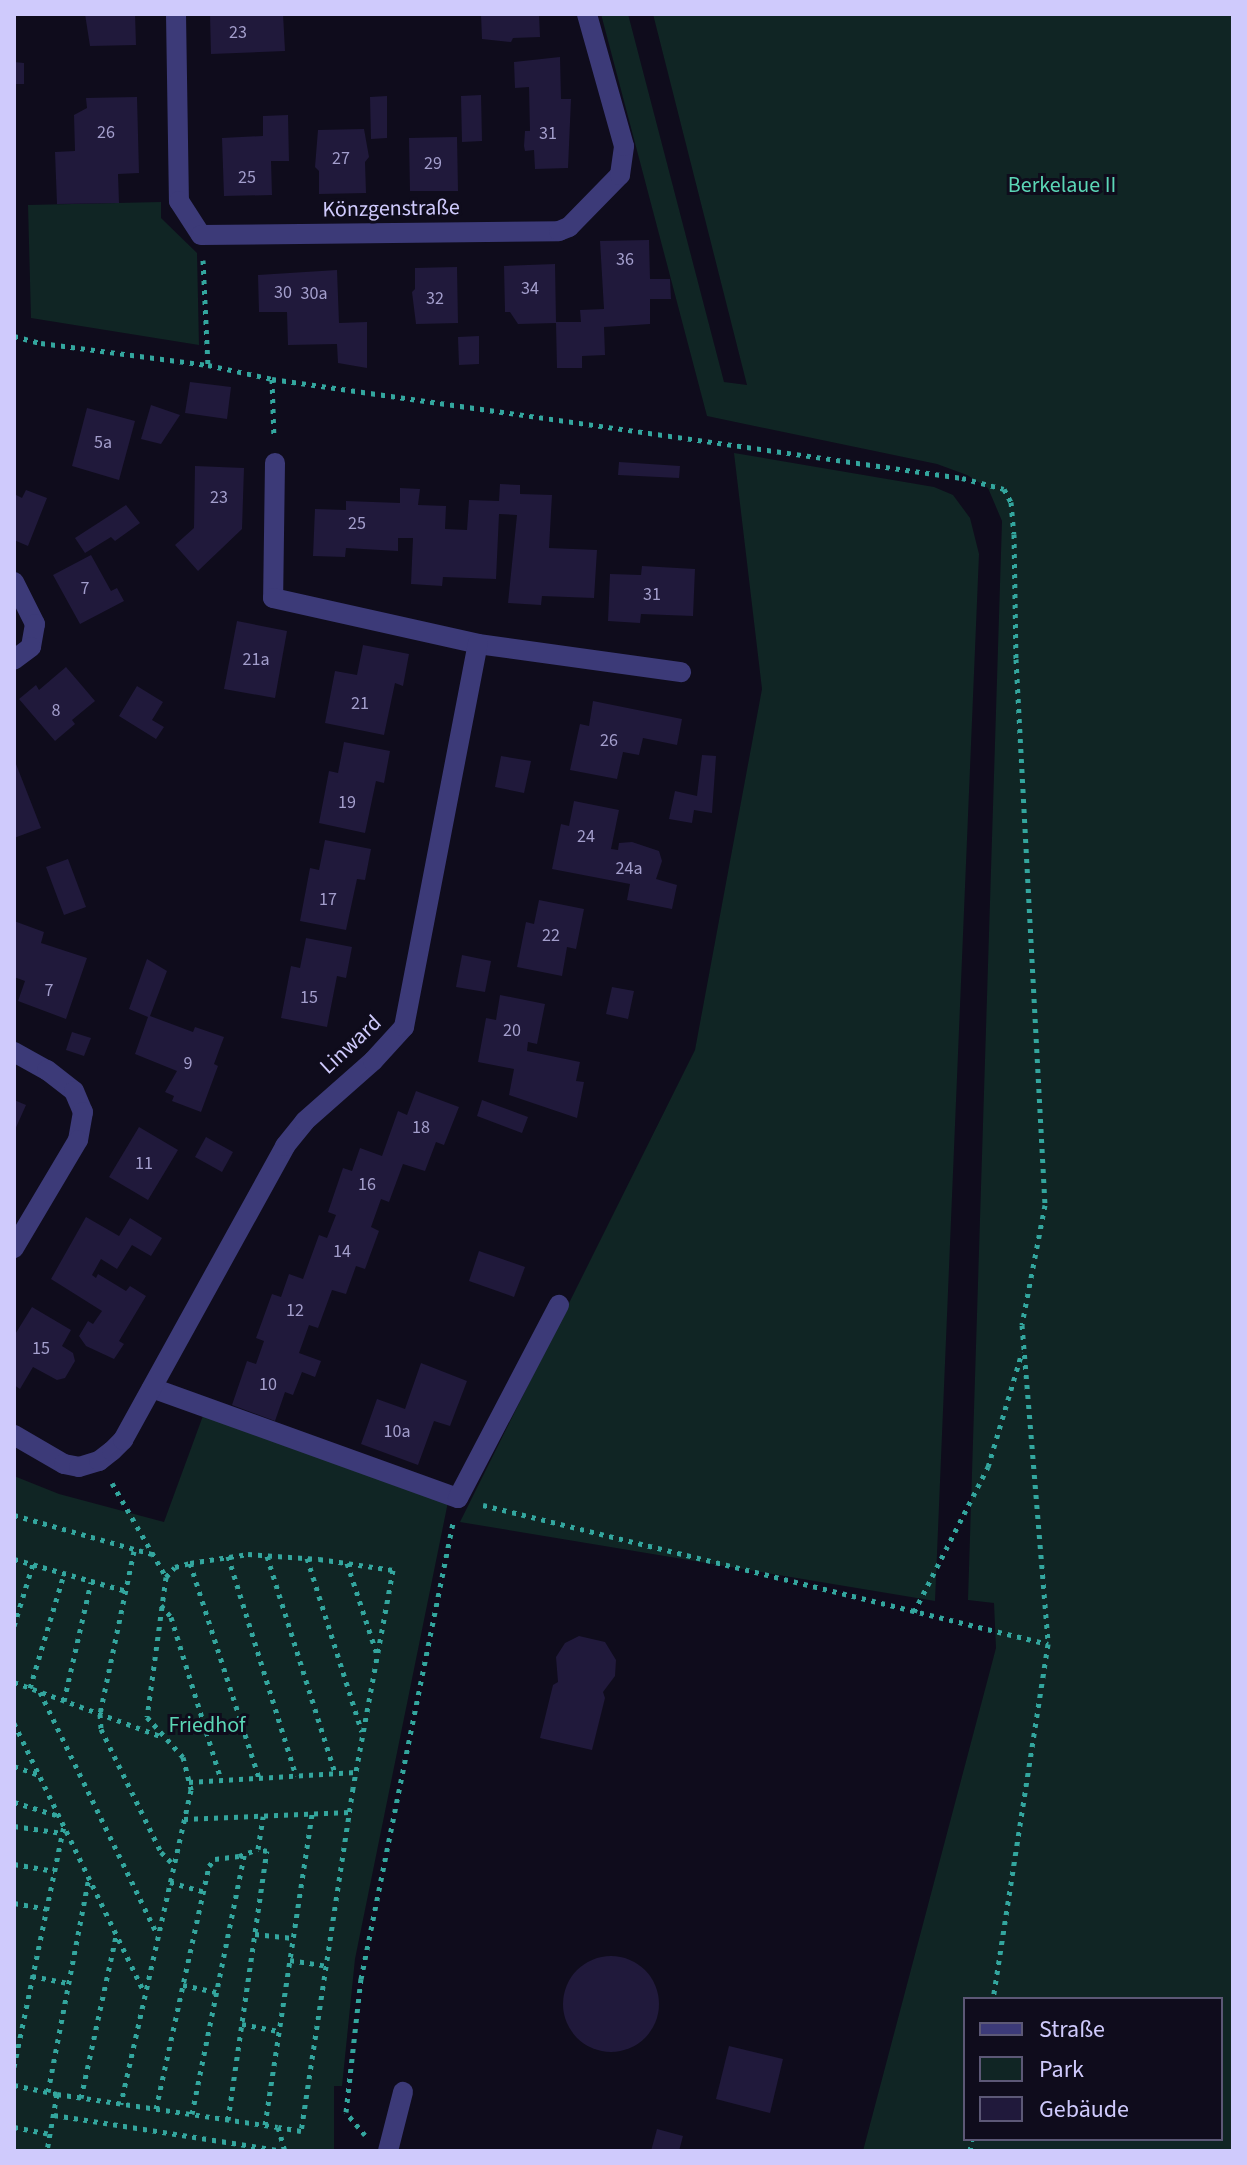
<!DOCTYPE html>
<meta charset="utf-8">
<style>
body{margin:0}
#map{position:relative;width:1247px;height:2165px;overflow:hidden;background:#0f0c1c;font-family:"Source Sans 3",sans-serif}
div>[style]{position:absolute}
.green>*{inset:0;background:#102524}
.building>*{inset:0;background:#20193b}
.round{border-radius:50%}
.path>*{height:5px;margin-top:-2.5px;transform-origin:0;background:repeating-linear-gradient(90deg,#33a69e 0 4px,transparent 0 10px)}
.street>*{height:20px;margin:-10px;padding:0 10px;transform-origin:10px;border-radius:10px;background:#3c3a78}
span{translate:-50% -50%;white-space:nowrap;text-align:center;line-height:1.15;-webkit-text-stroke:6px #0f0c1c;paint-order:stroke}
.number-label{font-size:18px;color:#a39ecc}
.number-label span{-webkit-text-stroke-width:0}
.park-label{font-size:22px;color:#5bd6b6}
.street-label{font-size:22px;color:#cfcafc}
.frame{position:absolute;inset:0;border:16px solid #cfcafc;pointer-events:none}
.legend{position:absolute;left:963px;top:1997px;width:260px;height:144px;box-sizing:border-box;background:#0f0c1c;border:2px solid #5c5876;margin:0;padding:10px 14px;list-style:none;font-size:24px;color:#cfcafc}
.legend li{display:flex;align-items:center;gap:16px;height:40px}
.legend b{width:40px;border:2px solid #5c5876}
</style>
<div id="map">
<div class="green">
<i style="clip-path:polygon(evenodd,601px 14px,628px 14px,724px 382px,747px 385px,653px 14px,1233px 14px,1233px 2151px,863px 2151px,996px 1648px,994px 1603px,968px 1600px,1002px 521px,988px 488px,967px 475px,937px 464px,707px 416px,601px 14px,965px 1999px,1221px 1999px,1221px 2139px,965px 2139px,965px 1999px)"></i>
<i style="clip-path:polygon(161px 202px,161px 218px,197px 253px,199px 345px,31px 318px,28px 205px)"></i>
<i style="clip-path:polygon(734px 453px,934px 487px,953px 495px,970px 518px,979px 554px,935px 1601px,460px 1522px,695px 1050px,762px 689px)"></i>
<i style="clip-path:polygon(204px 1413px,448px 1502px,355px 1959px,342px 2086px,334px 2086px,334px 2151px,14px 2151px,14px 1476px,59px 1494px,164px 1522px)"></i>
</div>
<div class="building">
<i style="clip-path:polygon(85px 14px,135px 14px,136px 45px,90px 46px)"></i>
<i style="clip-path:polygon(210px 14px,283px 14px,285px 51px,211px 54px)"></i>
<i style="clip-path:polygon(481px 14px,539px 14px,540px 37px,513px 38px,511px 42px,482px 39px)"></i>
<i style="clip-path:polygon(560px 57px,561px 99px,571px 99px,568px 168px,535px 169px,534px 150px,525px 151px,524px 146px,525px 131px,530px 131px,529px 87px,515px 88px,514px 62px)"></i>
<i style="clip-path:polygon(14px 62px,24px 63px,24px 84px,14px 84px)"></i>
<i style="clip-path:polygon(481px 95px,482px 141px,462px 142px,461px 96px)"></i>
<i style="clip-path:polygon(387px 96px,387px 138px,371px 139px,370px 97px)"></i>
<i style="clip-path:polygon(137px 97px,139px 173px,118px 174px,119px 203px,57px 204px,55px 152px,75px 151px,74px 115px,87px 108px,86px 98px)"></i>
<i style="clip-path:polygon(288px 115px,289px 161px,271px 161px,272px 195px,224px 196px,222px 138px,263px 136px,263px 116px)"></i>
<i style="clip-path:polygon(364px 129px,369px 157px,365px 162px,366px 193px,319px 194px,319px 171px,315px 167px,318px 130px)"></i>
<i style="clip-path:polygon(457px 137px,458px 191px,410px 191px,409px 138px)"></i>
<i style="clip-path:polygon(649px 240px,650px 279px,670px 279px,671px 299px,650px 299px,650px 324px,604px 327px,605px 355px,582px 356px,582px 368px,557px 368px,556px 323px,518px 324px,510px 312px,505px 312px,504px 266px,555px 264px,556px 322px,581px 322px,580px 310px,604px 309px,600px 241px)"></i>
<i style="clip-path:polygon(457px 267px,458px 323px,416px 324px,412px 292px,415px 289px,415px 268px)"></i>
<i style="clip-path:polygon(337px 270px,339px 323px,367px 322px,367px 368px,338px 363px,337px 344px,288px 345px,287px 312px,259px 312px,258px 275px)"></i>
<i style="clip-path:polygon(479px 336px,479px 364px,459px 365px,458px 337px)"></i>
<i style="clip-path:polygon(190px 382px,231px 387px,227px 419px,185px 413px)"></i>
<i style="clip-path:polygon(151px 405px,180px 415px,161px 444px,141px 439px)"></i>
<i style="clip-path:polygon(87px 408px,135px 421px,119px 480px,72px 466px)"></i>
<i style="clip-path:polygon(619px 462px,680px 466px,679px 478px,618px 475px)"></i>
<i style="clip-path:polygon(195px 466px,244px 468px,242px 529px,198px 571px,175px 545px,194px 528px)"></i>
<i style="clip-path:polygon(500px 484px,520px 485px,520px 494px,552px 495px,549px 548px,597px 550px,594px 598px,542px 596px,541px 605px,508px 603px,517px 515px,499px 514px,496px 579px,443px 577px,442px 586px,411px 584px,413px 538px,398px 538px,398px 551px,346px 548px,345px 557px,313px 556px,315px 509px,346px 510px,346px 501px,400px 503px,400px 488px,420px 489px,418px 505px,446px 506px,445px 529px,467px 530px,469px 500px,499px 501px)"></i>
<i style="clip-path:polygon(26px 490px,47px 498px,28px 546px,14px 540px,14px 494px,22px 498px)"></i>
<i style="clip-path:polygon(126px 505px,140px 523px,115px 541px,111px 537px,85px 553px,75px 538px)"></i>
<i style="clip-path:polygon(91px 555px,111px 591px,117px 588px,124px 601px,80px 624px,53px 575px)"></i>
<i style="clip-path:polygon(642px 566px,695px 569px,693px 616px,641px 614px,640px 623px,608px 621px,610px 574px,641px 575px)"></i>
<i style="clip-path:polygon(237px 621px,287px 631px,275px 698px,224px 689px)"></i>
<i style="clip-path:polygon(363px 645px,409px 654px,403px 686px,395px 683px,384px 735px,325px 723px,335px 671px,357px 675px)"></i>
<i style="clip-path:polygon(66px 667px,95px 701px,72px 720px,75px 724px,55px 741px,19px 699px,36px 685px,39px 690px)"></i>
<i style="clip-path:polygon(137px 686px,163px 702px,152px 720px,164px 727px,156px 739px,119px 716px)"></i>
<i style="clip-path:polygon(593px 701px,682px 719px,677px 745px,643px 738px,639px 755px,623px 752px,617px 779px,570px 770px,580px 724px,589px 726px)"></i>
<i style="clip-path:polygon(344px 742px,390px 751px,384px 783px,376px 781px,365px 833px,319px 823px,329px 771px,338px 773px)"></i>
<i style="clip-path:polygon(702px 755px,716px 756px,712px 813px,694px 810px,692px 823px,669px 819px,675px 791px,697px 796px)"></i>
<i style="clip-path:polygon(501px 756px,531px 761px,524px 793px,495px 787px)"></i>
<i style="clip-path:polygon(14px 759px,41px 828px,14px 838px)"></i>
<i style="clip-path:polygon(574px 801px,619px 810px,611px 849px,618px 850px,619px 843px,632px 842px,659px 851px,662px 861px,656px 879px,677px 885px,672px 909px,627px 900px,630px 884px,552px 869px,561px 824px,569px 826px)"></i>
<i style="clip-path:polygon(325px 840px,371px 849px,365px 880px,357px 879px,346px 930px,300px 921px,310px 868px,319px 870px)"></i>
<i style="clip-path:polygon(68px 859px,86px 907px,64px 915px,46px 867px)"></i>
<i style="clip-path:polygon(539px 900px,584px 909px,576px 949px,567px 947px,562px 976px,517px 967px,526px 922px,534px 924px)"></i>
<i style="clip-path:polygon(14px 921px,44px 932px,41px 943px,87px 958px,66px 1019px,18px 1001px,25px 981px,14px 977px)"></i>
<i style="clip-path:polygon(306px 938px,352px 947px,346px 978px,337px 976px,327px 1027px,281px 1018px,291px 966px,300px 968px)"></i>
<i style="clip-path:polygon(462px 955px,491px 961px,485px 992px,456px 987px)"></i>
<i style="clip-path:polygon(147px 959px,167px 971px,150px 1016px,193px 1032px,195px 1027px,224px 1037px,214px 1064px,218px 1066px,201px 1112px,172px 1101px,174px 1096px,165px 1092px,177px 1071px,135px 1054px,148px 1017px,129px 1009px)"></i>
<i style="clip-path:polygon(612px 987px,634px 991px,628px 1019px,606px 1014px)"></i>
<i style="clip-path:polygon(500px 995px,545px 1004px,537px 1044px,528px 1042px,527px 1051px,580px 1062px,576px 1081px,584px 1082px,577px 1118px,509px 1095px,514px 1069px,478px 1062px,486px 1018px,496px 1020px)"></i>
<i style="clip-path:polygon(72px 1032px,91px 1038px,84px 1056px,66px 1050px)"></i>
<i style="clip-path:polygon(416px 1091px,459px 1107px,444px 1145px,436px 1142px,425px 1171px,403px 1164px,389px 1202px,381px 1199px,371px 1227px,379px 1231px,365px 1269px,356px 1266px,346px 1294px,332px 1290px,318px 1328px,309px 1325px,299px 1353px,321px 1361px,315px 1377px,302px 1372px,293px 1395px,285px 1392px,275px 1421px,232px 1405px,247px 1361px,256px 1364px,264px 1341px,256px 1338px,272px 1294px,281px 1297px,289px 1274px,303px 1279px,319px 1235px,327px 1238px,336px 1215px,328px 1212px,343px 1168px,352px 1171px,360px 1148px,382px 1156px,398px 1111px,407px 1115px)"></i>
<i style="clip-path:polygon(14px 1100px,26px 1105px,14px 1132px)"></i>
<i style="clip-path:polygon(482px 1100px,528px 1117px,522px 1133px,477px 1116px)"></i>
<i style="clip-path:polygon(139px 1127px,178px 1150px,148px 1200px,109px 1177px)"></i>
<i style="clip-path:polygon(206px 1137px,233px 1152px,222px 1172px,195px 1157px)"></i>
<i style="clip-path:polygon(86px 1217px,119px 1236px,130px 1218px,162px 1238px,151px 1256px,132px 1245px,117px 1269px,101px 1259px,92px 1275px,96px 1278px,98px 1274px,126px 1291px,130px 1286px,146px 1296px,119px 1341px,124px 1344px,114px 1359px,86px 1346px,79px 1336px,88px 1321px,93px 1324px,102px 1311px,51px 1279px)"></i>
<i style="clip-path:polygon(479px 1251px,525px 1267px,514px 1297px,469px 1281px)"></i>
<i style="clip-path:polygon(32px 1307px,71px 1330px,62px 1346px,73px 1353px,75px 1361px,65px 1378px,57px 1380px,33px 1367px,20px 1389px,14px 1385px,14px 1336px)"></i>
<i style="clip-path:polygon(421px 1363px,467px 1381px,450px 1426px,434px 1421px,418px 1465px,361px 1444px,377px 1399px,405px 1409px)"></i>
<i style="clip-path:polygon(579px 1636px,605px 1642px,616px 1660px,615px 1676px,603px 1692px,605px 1698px,592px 1750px,540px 1738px,553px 1685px,558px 1682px,556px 1657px,565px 1643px)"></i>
<i class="round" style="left:563px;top:1956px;width:96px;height:96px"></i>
<i style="clip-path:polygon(729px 2046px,783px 2059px,770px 2113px,716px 2099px)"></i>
<i style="clip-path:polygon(657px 2129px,683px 2136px,679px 2151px,651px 2151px)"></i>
</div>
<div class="path">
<i style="left:203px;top:260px;width:105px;rotate:87.3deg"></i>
<i style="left:14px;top:336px;width:28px;rotate:15deg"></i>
<i style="left:41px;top:343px;width:168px;rotate:7.5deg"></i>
<i style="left:208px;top:365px;width:66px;rotate:12.3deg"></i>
<i style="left:272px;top:379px;width:697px;rotate:8.16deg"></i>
<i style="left:962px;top:478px;width:43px;rotate:14.7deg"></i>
<i style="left:1004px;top:489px;width:15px;rotate:62deg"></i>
<i style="left:1011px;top:502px;width:32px;rotate:85deg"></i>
<i style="left:1014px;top:534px;width:125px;rotate:89.1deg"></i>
<i style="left:1016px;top:659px;width:547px;rotate:86.96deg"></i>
<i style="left:1045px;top:1205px;width:122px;rotate:100.9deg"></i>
<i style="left:1022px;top:1325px;width:320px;rotate:85.3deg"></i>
<i style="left:1048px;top:1644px;width:359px;rotate:98.8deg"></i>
<i style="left:272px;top:379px;width:59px;rotate:88.1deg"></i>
<i style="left:112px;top:1483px;width:108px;rotate:60.1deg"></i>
<i style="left:166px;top:1577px;width:141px;rotate:97.7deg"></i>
<i style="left:147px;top:1717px;width:54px;rotate:48deg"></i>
<i style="left:183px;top:1757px;width:34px;rotate:76deg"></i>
<i style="left:191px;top:1790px;width:322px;rotate:102.6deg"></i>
<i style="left:483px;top:1505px;width:582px;rotate:13.82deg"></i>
<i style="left:14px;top:1515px;width:143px;rotate:15.8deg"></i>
<i style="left:134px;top:1551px;width:167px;rotate:101.8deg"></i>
<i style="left:100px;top:1714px;width:15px;rotate:86deg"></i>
<i style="left:101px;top:1729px;width:137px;rotate:64deg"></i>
<i style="left:161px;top:1852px;width:18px;rotate:45deg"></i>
<i style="left:228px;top:1556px;width:230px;rotate:72.8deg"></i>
<i style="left:267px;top:1556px;width:227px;rotate:72.6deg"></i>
<i style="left:307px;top:1558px;width:182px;rotate:72.5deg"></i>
<i style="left:14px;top:1559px;width:116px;rotate:15.9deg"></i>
<i style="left:190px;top:1563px;width:226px;rotate:72.2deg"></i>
<i style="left:347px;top:1563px;width:96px;rotate:71.8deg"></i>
<i style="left:166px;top:1577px;width:13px;rotate:-48deg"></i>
<i style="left:175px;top:1567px;width:16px;rotate:-15deg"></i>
<i style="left:190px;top:1563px;width:59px;rotate:-8.8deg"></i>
<i style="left:248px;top:1554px;width:71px;rotate:4deg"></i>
<i style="left:319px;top:1559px;width:75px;rotate:8.5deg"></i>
<i style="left:393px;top:1570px;width:222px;rotate:100.4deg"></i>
<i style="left:353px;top:1788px;width:347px;rotate:98.6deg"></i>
<i style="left:301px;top:2131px;width:23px;rotate:-170deg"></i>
<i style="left:278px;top:2127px;width:25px;rotate:74deg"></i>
<i style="left:161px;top:1605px;width:16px;rotate:50deg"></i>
<i style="left:171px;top:1617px;width:170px;rotate:72.9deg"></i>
<i style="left:914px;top:1612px;width:163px;rotate:-63deg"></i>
<i style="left:988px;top:1467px;width:120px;rotate:-73.5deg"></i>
<i style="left:14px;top:1626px;width:65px;rotate:-73deg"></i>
<i style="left:14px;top:1682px;width:159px;rotate:20.3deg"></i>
<i style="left:30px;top:1688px;width:119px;rotate:-73.4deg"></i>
<i style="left:40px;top:1692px;width:269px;rotate:64.2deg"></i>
<i style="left:64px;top:1701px;width:122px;rotate:-77.2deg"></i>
<i style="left:14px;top:1723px;width:299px;rotate:64.2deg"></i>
<i style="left:14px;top:1766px;width:27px;rotate:20deg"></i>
<i style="left:189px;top:1782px;width:167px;rotate:-3.4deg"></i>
<i style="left:14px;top:1802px;width:47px;rotate:17.3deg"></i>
<i style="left:184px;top:1819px;width:166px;rotate:-2.4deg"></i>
<i style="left:14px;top:1826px;width:49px;rotate:8.3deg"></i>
<i style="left:14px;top:1864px;width:41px;rotate:9.9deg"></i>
<i style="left:170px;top:1882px;width:35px;rotate:16deg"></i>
<i style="left:14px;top:1903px;width:34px;rotate:10deg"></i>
<i style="left:255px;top:1934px;width:38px;rotate:6deg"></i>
<i style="left:290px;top:1960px;width:36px;rotate:9deg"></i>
<i style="left:32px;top:1976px;width:38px;rotate:11deg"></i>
<i style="left:183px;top:1985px;width:34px;rotate:12deg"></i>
<i style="left:242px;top:2024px;width:38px;rotate:11deg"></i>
<i style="left:14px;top:2067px;width:247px;rotate:-78.3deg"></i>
<i style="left:14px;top:2085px;width:44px;rotate:11.8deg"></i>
<i style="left:57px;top:2094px;width:58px;rotate:100deg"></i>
<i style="left:48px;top:2092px;width:218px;rotate:-79.2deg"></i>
<i style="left:57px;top:2094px;width:223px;rotate:8.5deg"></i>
<i style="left:81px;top:2098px;width:166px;rotate:-77.8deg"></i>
<i style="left:156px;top:2109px;width:249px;rotate:-77.7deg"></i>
<i style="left:209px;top:1866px;width:9px;rotate:-49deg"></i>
<i style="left:215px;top:1859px;width:24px;rotate:-7deg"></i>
<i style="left:239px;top:1856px;width:20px;rotate:-20deg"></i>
<i style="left:192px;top:2114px;width:264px;rotate:-78.6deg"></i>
<i style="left:54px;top:2115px;width:234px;rotate:8.9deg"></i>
<i style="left:228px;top:2120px;width:272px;rotate:-81.8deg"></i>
<i style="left:267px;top:1851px;width:9px;rotate:-167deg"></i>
<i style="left:258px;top:1849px;width:33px;rotate:-81deg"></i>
<i style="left:265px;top:2125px;width:315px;rotate:-81.4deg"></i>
<i style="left:14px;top:2127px;width:37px;rotate:11deg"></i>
<i style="left:365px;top:2135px;width:30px;rotate:-130deg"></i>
<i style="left:346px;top:2112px;width:134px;rotate:-83.6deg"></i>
<i style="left:361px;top:1979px;width:466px;rotate:-78.6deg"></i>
<i style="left:970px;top:2151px;width:12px;rotate:-81deg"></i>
</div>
<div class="street">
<i style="left:176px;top:14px;width:187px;rotate:89.1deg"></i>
<i style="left:179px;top:201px;width:40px;rotate:57.1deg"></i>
<i style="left:201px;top:235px;width:358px;rotate:-0.6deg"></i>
<i style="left:559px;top:231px;width:11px;rotate:-22deg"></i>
<i style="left:569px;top:227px;width:73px;rotate:-45.6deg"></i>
<i style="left:620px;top:175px;width:29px;rotate:-82deg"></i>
<i style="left:624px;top:146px;width:137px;rotate:-105.7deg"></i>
<i style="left:275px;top:463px;width:135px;rotate:90.8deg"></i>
<i style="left:273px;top:598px;width:210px;rotate:12.6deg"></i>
<i style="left:478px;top:644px;width:205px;rotate:7.9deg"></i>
<i style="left:14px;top:582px;width:47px;rotate:63.4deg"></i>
<i style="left:35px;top:624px;width:23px;rotate:100deg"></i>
<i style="left:31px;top:647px;width:21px;rotate:143deg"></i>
<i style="left:14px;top:1052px;width:38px;rotate:29deg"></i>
<i style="left:47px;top:1070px;width:34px;rotate:38deg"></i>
<i style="left:74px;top:1091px;width:23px;rotate:67deg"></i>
<i style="left:83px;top:1112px;width:28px;rotate:100deg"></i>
<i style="left:78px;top:1140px;width:126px;rotate:120.7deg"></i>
<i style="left:152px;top:1388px;width:325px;rotate:19.8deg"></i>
<i style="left:458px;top:1498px;width:218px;rotate:-62.4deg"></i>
<i style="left:14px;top:1435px;width:58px;rotate:30.1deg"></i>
<i style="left:64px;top:1464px;width:15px;rotate:11deg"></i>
<i style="left:79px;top:1467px;width:21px;rotate:-17deg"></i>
<i style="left:99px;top:1461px;width:16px;rotate:-38deg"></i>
<i style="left:112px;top:1451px;width:16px;rotate:-45deg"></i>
<i style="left:123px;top:1440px;width:336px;rotate:-61.1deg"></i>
<i style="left:285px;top:1146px;width:32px;rotate:-51deg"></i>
<i style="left:305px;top:1121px;width:91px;rotate:-41.4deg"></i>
<i style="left:373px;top:1061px;width:46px;rotate:-47.6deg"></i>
<i style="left:404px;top:1027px;width:390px;rotate:-79.1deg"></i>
<i style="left:388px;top:2151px;width:61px;rotate:-75.7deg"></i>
</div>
<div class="number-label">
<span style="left:238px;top:33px">23</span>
<span style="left:106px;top:133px">26</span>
<span style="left:548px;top:134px">31</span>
<span style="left:341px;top:159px">27</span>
<span style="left:433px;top:164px">29</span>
<span style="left:247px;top:178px">25</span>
<span style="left:625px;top:260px">36</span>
<span style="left:530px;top:289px">34</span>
<span style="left:283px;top:293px">30</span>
<span style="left:314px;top:294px">30a</span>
<span style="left:435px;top:299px">32</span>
<span style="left:103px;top:443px">5a</span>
<span style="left:219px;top:498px">23</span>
<span style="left:357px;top:524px">25</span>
<span style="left:85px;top:589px">7</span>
<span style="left:652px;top:595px">31</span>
<span style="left:256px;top:660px">21a</span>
<span style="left:360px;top:704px">21</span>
<span style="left:56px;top:711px">8</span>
<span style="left:609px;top:741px">26</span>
<span style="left:347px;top:803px">19</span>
<span style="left:586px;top:837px">24</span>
<span style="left:629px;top:869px">24a</span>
<span style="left:328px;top:900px">17</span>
<span style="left:551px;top:936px">22</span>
<span style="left:49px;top:991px">7</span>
<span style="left:309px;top:998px">15</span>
<span style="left:512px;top:1031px">20</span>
<span style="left:188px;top:1064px">9</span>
<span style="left:421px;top:1128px">18</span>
<span style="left:144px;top:1164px">11</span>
<span style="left:367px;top:1185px">16</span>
<span style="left:342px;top:1252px">14</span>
<span style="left:295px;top:1311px">12</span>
<span style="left:41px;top:1349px">15</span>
<span style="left:268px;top:1385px">10</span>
<span style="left:397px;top:1432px">10a</span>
</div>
<div class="park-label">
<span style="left:1062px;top:186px">Berkelaue II</span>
<span style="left:207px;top:1726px">Friedhof</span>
</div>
<div class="street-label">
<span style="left:391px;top:209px;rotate:-1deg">Könzgenstraße</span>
<span style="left:351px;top:1045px;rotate:-43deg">Linward</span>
</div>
<div class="frame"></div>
<ul class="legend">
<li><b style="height:10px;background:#3c3a78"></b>Straße</li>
<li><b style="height:22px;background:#102524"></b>Park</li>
<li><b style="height:22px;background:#20193b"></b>Gebäude</li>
</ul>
</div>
